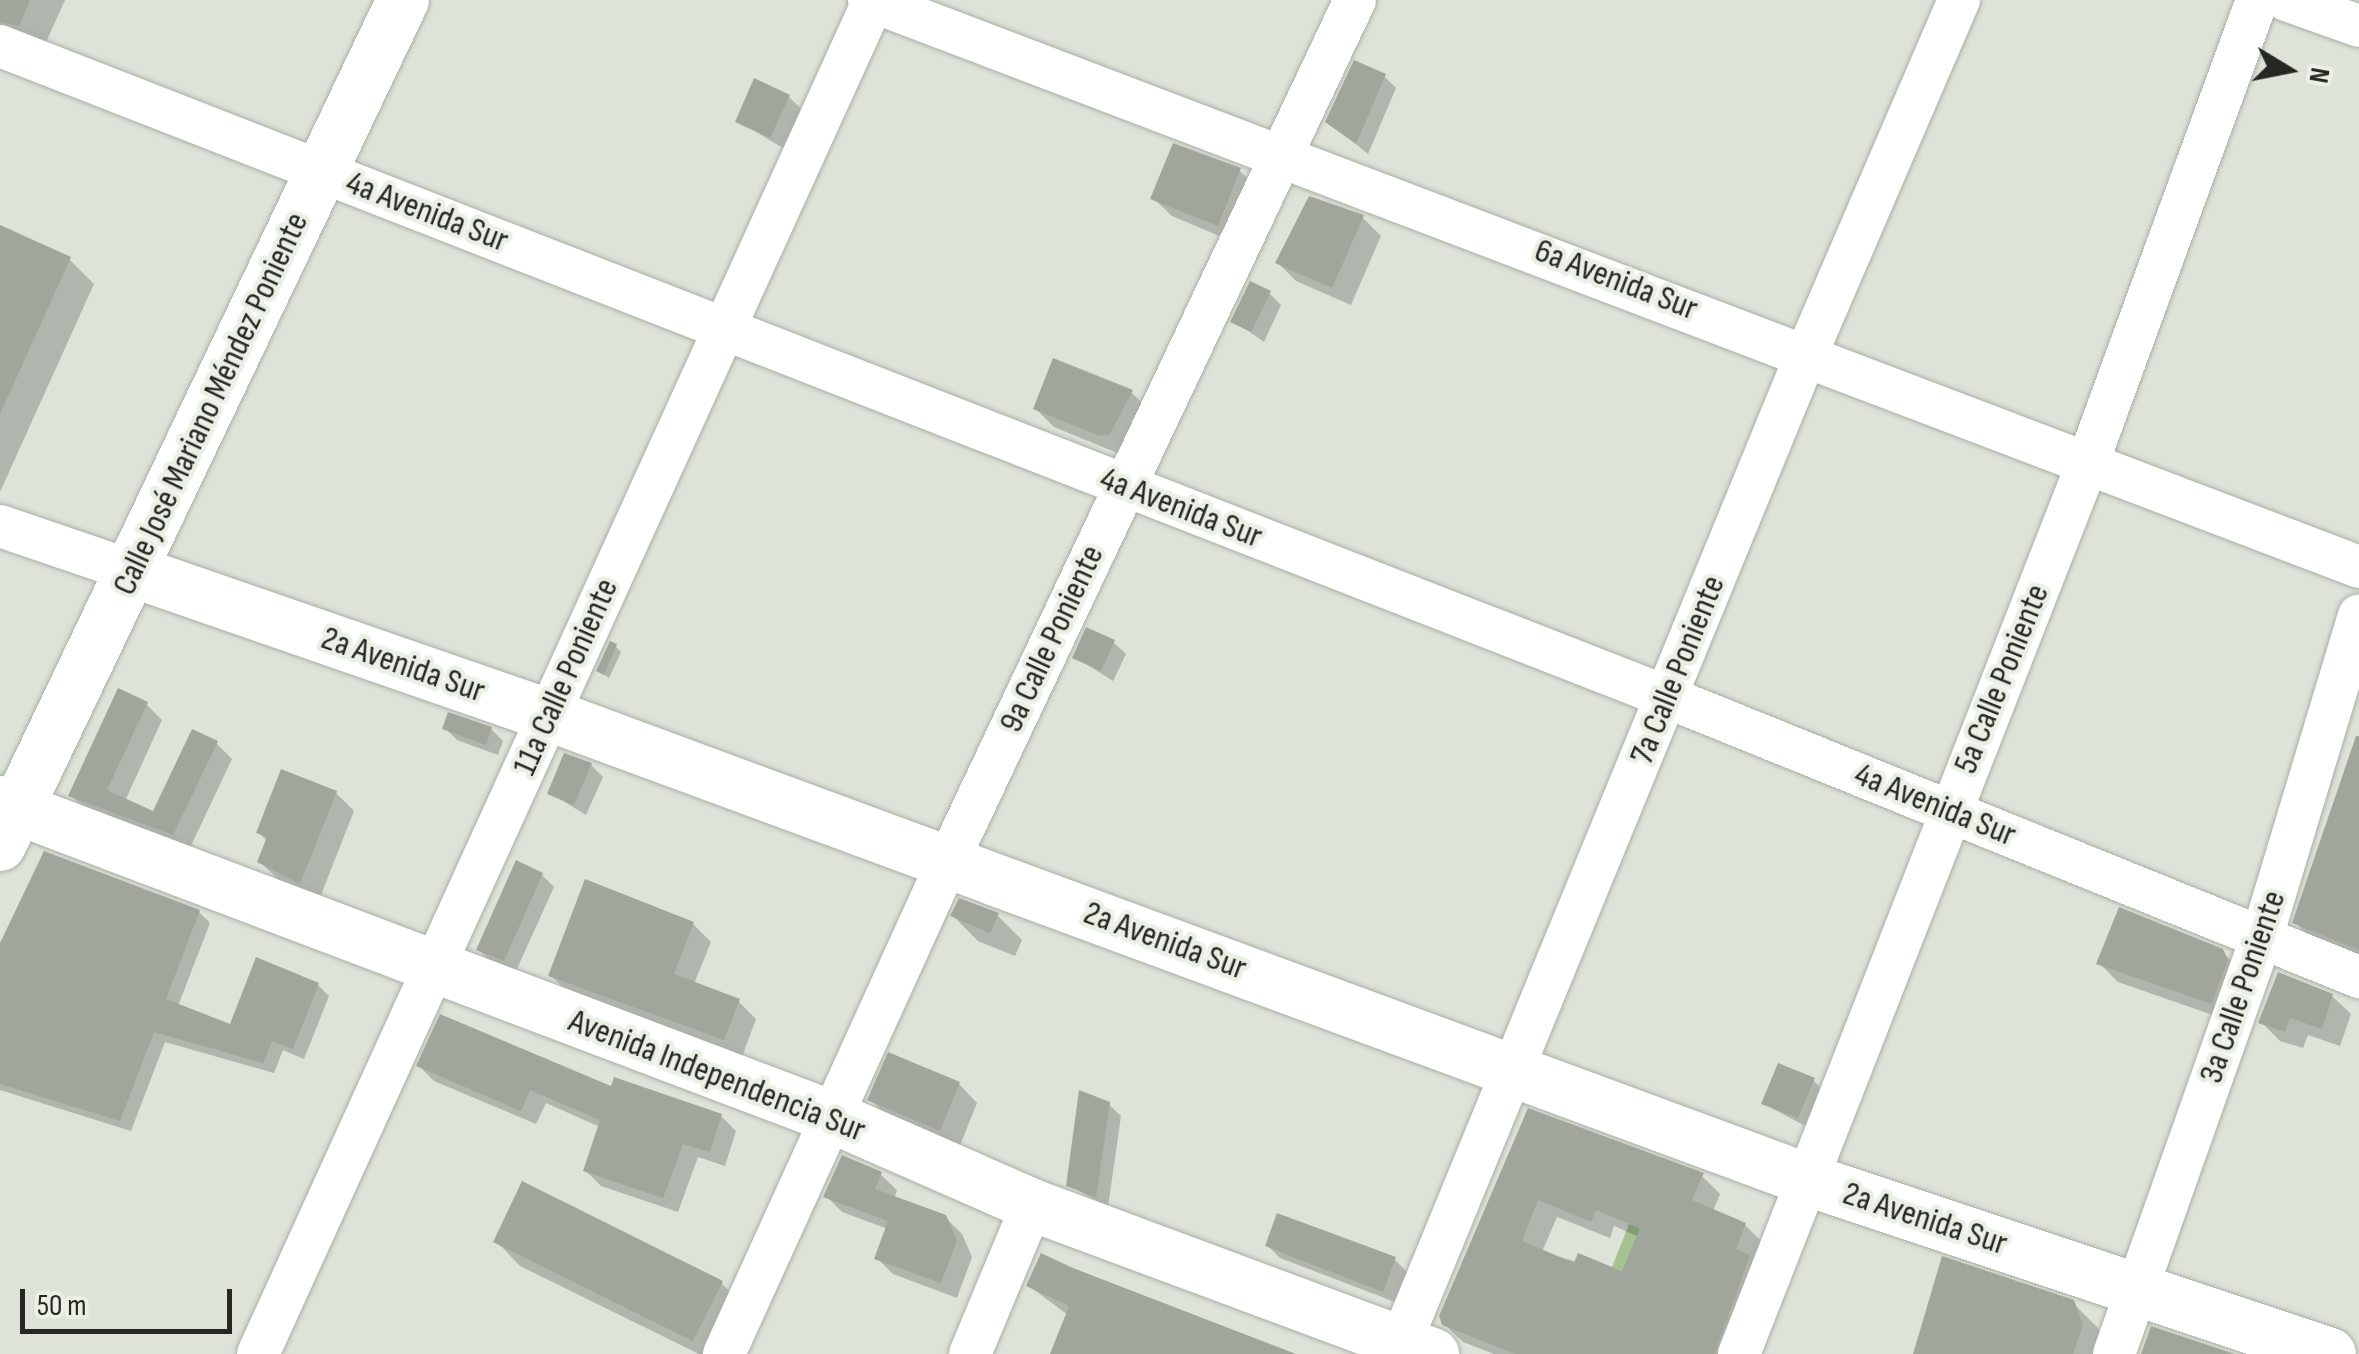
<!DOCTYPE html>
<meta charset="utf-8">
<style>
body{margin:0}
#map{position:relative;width:2359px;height:1354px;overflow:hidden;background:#dde3d9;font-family:"Sofia Sans Condensed",sans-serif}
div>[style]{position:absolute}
.green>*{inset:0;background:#a5c391}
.shadow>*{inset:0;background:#0003}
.building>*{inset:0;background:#a0a69c}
.roads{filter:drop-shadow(0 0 2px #a9afa5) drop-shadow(0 0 2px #a9afa5)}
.minor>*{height:42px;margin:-21px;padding:0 21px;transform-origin:21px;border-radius:21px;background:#fff}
.major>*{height:52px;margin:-26px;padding:0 26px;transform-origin:26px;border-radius:26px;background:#fff}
span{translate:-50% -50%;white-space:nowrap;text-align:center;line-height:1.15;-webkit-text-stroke:9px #eaf0e6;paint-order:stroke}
.street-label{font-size:35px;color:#252723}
.north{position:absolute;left:2239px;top:20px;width:100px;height:100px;-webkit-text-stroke:8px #eaf0e6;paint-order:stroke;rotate:100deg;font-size:28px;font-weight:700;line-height:40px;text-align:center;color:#252723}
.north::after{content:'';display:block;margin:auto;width:35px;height:45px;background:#252723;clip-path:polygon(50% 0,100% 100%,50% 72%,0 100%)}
.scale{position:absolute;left:20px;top:1289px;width:212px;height:45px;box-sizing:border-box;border:5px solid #252723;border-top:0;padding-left:12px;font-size:30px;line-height:35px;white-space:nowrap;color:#252723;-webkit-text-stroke:8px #eaf0e6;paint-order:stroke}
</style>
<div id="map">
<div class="green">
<i style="clip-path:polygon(1629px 1224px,1640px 1228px,1637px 1277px,1612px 1267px)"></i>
</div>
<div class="shadow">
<i style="clip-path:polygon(0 0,65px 0,43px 49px,0 32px)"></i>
<i style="clip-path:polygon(1384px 76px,1396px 88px,1368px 154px,1328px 121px)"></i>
<i style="clip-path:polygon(789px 97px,801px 109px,783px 148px,738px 121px)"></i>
<i style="clip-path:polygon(1240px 171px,1258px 189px,1236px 243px,1172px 216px,1153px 198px)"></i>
<i style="clip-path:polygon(1362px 217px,1381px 236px,1351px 305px,1296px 281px,1278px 263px)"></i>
<i style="clip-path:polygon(0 228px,69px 259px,94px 284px,0 492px)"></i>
<i style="clip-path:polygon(1269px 293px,1281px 305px,1264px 342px,1234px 321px)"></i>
<i style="clip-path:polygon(1132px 393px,1150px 411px,1120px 454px,1054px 427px,1036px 409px)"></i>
<i style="clip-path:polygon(1113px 642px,1126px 654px,1113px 681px,1075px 657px)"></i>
<i style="clip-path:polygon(615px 646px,621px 652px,609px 678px,599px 671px)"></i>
<i style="clip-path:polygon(146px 704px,162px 720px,125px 801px,154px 815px,216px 743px,232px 759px,189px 850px,87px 811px,71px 795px)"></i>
<i style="clip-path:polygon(445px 728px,491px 729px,503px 741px,498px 755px,457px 740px)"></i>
<i style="clip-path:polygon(2359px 739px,2359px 960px,2314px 942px,2295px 922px)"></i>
<i style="clip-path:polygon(591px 765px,603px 777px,586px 815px,550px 793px)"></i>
<i style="clip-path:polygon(336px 793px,354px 811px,319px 900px,279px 880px,260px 862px,268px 842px,258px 832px)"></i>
<i style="clip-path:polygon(542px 875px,554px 887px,516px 971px,491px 962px,479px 950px)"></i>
<i style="clip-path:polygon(199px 912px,210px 923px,178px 1006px,231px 1027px,318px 985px,329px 996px,304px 1059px,283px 1050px,274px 1073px,165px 1042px,131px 1131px,0 1090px,0 949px)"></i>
<i style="clip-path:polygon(997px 915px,1022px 940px,1015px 956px,978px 941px,953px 916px)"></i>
<i style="clip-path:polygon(693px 924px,711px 942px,694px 984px,738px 1001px,756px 1019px,742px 1057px,568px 993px,551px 975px)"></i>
<i style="clip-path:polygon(2221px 951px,2241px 970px,2230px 1021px,2118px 982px,2099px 963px)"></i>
<i style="clip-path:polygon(2332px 996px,2351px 1014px,2340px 1046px,2308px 1035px,2303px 1048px,2280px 1041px,2261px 1022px)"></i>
<i style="clip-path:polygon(419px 1066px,613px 1090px,721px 1116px,736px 1131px,725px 1166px,698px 1157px,678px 1212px,601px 1186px,586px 1171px,600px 1127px,546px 1103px,536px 1124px,434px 1081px)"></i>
<i style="clip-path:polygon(1813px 1080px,1825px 1092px,1811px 1129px,1764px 1104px)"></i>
<i style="clip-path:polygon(959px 1084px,977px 1103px,959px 1148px,889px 1118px,870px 1099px)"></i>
<i style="clip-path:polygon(1108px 1104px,1121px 1116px,1108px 1207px,1068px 1185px)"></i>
<i style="clip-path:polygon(evenodd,1529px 1112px,1702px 1176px,1720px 1194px,1713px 1211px,1745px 1225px,1763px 1243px,1736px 1354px,1494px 1354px,1463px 1342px,1444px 1324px,1529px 1112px,1557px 1217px,1610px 1238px,1614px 1226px,1639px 1237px,1624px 1275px,1542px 1252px,1557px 1217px)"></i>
<i style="clip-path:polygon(880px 1174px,897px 1190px,894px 1199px,945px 1217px,962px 1234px,972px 1257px,957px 1298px,893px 1274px,877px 1258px,888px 1229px,842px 1212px,826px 1196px)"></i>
<i style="clip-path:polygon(496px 1241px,721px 1283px,746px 1307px,723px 1354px,699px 1354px,520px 1266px)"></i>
<i style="clip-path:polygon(1268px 1246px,1395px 1260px,1407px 1272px,1395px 1302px,1280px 1258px)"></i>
<i style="clip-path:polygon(1042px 1256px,1266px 1343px,1276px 1354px,1053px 1354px,1068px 1315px,1029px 1286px)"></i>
<i style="clip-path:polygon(2073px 1303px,2098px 1328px,2106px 1354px,1916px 1354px)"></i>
</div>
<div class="building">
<i style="clip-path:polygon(0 0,30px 0,19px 26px,0 22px)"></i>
<i style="clip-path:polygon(1354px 60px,1386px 74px,1356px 144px,1325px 122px)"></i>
<i style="clip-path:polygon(754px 78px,790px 95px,770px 138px,735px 122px)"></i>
<i style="clip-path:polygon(1173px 143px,1241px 168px,1218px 226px,1150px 199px)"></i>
<i style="clip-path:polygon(1309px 196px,1364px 215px,1332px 288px,1275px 263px)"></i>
<i style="clip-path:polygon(0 225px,71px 257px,0 414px)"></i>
<i style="clip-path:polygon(1250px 281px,1271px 291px,1251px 332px,1230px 322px)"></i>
<i style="clip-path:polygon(1053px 358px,1133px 390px,1110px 434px,1100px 436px,1033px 409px)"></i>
<i style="clip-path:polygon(1086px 627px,1115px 640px,1101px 671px,1072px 658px)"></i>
<i style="clip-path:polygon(610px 641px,617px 644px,604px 675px,596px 671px)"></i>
<i style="clip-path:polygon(118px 688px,148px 702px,107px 790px,153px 811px,192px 729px,218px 741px,173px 835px,68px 796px)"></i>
<i style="clip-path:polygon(448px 712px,492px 727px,486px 745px,442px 729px)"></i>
<i style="clip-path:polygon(2356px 736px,2359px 736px,2359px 950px,2292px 923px)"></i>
<i style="clip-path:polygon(564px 753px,592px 763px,574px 805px,547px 794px)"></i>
<i style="clip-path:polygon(281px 769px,337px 791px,300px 884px,257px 862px,267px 837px,256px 833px)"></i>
<i style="clip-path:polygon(44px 851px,200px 910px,166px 999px,230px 1024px,256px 957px,319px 983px,293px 1049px,272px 1041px,263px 1063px,154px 1032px,120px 1121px,0 1084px,0 943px)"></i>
<i style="clip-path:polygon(516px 860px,543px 873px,504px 961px,476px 950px)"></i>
<i style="clip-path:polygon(585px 879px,694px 922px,674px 974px,740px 999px,724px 1040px,548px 976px)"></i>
<i style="clip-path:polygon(959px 898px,999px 913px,990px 933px,950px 916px)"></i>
<i style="clip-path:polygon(2119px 907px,2223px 949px,2228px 960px,2212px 1004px,2096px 964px)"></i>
<i style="clip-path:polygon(2278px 972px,2333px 994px,2322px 1029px,2290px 1018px,2285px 1032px,2258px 1023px)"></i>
<i style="clip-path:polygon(440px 1014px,611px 1086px,614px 1077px,722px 1114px,710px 1152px,683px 1144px,663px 1198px,583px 1171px,600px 1120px,530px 1090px,521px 1111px,416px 1066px)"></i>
<i style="clip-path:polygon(888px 1052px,960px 1082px,940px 1131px,867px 1100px)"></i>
<i style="clip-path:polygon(1778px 1063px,1815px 1078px,1798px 1118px,1761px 1104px)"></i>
<i style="clip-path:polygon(1079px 1090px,1110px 1102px,1096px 1197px,1066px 1186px)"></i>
<i style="clip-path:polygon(evenodd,1528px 1108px,1704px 1173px,1692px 1200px,1746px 1223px,1736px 1249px,1750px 1255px,1715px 1354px,1515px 1354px,1442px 1325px,1439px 1316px,1528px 1108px,1538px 1200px,1591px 1222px,1596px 1210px,1640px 1228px,1622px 1271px,1578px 1253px,1574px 1263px,1522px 1241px,1538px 1200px)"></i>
<i style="clip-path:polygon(842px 1155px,882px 1172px,875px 1189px,946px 1215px,957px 1240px,941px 1283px,874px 1259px,888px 1221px,823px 1197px)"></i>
<i style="clip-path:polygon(522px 1181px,723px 1281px,693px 1341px,493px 1242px)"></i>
<i style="clip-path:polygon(1277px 1213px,1396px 1257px,1383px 1292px,1265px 1246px)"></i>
<i style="clip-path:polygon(1041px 1253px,1075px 1269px,1296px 1354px,1050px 1354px,1069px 1306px,1026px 1286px)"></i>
<i style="clip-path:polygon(1942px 1256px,2074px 1300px,2083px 1325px,2073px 1354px,1913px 1354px)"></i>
<i style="clip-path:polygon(2151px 1326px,2235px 1354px,2141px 1354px)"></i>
</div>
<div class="roads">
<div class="minor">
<i style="left:869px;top:0;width:1594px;rotate:20.83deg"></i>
<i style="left:2286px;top:0;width:77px;rotate:19.6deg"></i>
<i style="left:0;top:46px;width:1790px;rotate:21.33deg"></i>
<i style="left:1667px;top:697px;width:747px;rotate:22.03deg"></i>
<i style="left:0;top:526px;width:139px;rotate:18.8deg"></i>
<i style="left:258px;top:1354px;width:1488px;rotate:-65.54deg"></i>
<i style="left:724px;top:1354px;width:542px;rotate:-65.56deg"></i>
<i style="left:948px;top:861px;width:952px;rotate:-64.7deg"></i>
<i style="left:970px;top:1354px;width:161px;rotate:-67.4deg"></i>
<i style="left:1396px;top:1354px;width:1082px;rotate:-67.68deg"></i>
<i style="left:1807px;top:353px;width:384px;rotate:-66.7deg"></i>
<i style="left:1739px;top:1354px;width:958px;rotate:-68.63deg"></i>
<i style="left:2088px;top:462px;width:492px;rotate:-69.9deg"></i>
<i style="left:2114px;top:1354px;width:439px;rotate:-70.5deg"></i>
<i style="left:2261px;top:940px;width:339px;rotate:-73.2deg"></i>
</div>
<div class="major">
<i style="left:132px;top:571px;width:441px;rotate:19.1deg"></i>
<i style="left:549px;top:715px;width:1345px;rotate:20.27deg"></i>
<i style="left:1811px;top:1181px;width:547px;rotate:18.43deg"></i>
<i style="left:0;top:802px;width:890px;rotate:20.74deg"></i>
<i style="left:832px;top:1117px;width:219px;rotate:23.7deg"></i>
<i style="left:1032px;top:1205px;width:428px;rotate:20.4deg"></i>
<i style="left:0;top:845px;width:936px;rotate:-64.5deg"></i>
</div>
</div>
<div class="street-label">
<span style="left:427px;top:212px;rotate:21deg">4a Avenida Sur</span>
<span style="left:1616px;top:280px;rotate:21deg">6a Avenida Sur</span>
<span style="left:211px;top:404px;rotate:-65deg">Calle José Mariano Méndez Poniente</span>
<span style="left:1181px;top:508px;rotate:21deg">4a Avenida Sur</span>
<span style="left:1052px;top:639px;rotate:-65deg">9a Calle Poniente</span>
<span style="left:403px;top:665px;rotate:19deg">2a Avenida Sur</span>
<span style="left:1678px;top:670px;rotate:-68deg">7a Calle Poniente</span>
<span style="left:566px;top:677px;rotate:-66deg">11a Calle Poniente</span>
<span style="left:2002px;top:679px;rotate:-68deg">5a Calle Poniente</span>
<span style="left:1935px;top:805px;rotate:22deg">4a Avenida Sur</span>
<span style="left:1165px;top:941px;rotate:20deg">2a Avenida Sur</span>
<span style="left:2243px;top:987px;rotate:-71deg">3a Calle Poniente</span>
<span style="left:717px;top:1076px;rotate:21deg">Avenida Independencia Sur</span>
<span style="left:1925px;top:1219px;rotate:18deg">2a Avenida Sur</span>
</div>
<div class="north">N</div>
<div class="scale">50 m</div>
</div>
